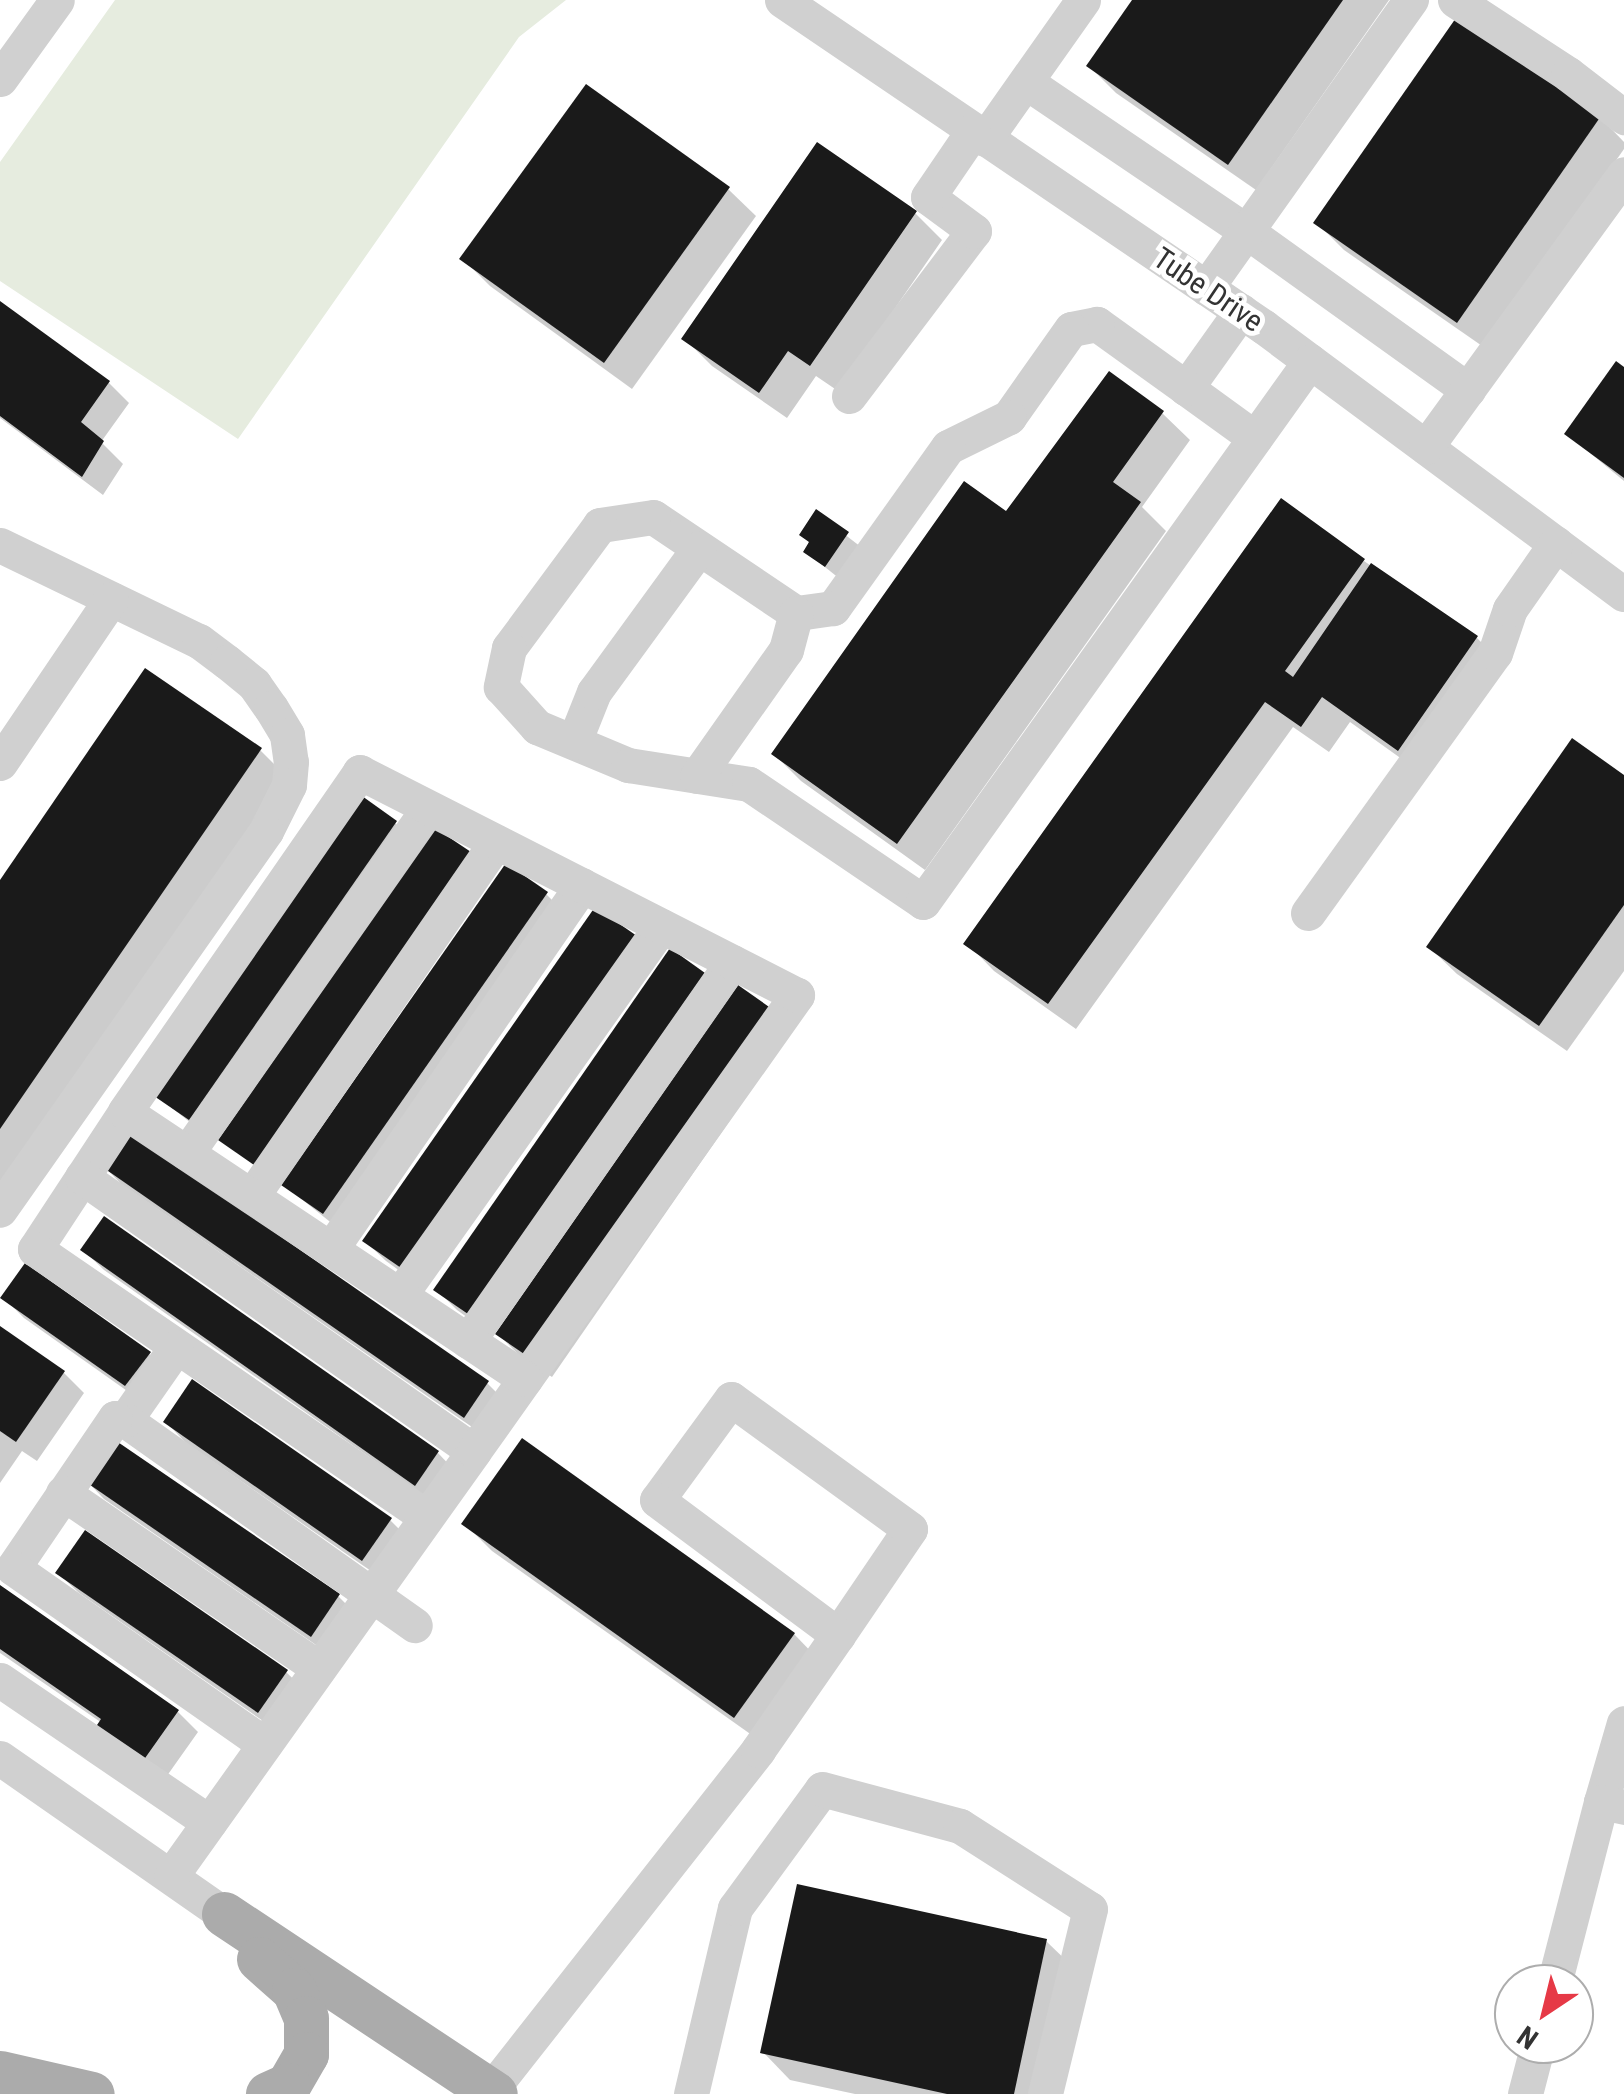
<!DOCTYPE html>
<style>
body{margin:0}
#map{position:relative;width:1624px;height:2094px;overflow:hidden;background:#fff;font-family:"Roboto Condensed",sans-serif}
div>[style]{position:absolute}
.green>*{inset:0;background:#e6ecdf}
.shadow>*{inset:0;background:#0003}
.building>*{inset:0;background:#1a1a1a}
.minor>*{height:35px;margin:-17.5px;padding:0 17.5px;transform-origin:17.5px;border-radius:17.5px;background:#d0d0d0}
.major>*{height:45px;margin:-22.5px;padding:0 22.5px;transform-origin:22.5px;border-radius:22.5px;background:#ababab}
span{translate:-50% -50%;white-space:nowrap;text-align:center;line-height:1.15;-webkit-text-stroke:10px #fff;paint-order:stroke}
.street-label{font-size:30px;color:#333}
.north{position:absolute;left:1494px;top:1964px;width:100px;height:100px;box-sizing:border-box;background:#fff;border:2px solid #adadad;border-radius:50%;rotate:215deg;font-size:28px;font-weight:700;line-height:40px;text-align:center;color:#333}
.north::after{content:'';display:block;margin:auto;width:35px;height:45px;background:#e63946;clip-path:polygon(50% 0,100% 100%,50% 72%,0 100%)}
</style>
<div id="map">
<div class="green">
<i style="clip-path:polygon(115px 0,566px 0,519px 37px,238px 439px,0 281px,0 162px)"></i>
</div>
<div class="shadow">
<i style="clip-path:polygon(1135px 0,1389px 0,1256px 190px,1116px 93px,1089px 66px)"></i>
<i style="clip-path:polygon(1600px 117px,1624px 142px,1624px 149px,1485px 348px,1344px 250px,1317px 223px)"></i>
<i style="clip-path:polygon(728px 189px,756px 216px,632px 389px,490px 286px,463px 259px)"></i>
<i style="clip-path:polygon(915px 213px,942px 240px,838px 391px,816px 376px,787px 418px,712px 366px,685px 339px)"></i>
<i style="clip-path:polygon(0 304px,109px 383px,129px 403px,101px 442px,123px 464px,103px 495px,0 418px)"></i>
<i style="clip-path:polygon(1624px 370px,1624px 481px,1567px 434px)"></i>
<i style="clip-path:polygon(1162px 413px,1190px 440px,1142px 507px,1166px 531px,925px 870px,801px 781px,774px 754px,1007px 515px)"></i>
<i style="clip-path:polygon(817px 513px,861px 547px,840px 579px,806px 552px)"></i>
<i style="clip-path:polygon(1364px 561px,1477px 638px,1504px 665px,1427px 777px,1350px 722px,1329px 752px,1293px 727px,1076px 1029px,994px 971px,967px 943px)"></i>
<i style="clip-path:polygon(260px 750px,287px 777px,0 1195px,0 884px)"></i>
<i style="clip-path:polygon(1624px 778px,1624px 971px,1567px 1051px,1457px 974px,1429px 947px)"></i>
<i style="clip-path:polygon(395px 823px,416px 843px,211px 1139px,157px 1096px)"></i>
<i style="clip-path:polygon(546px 894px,567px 915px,344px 1233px,284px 1185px)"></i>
<i style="clip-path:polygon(656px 958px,425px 1289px,386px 1261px,365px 1241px)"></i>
<i style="clip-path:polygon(724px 995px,489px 1333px,457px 1310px,436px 1289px)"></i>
<i style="clip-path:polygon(791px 1032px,552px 1377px,519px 1355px,498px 1334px)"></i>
<i style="clip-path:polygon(101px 1163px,487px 1383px,508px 1404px,485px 1436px,121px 1184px)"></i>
<i style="clip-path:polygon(105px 1219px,438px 1453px,458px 1474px,437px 1505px,104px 1270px,83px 1250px)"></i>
<i style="clip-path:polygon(4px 1298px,149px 1354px,169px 1374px,147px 1405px,24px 1318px)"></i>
<i style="clip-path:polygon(0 1329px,64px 1373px,84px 1393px,37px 1461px,22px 1451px,0 1483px)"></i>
<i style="clip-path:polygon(166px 1422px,390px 1520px,411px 1541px,384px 1580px,186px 1443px)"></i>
<i style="clip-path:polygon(84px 1478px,338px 1596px,359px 1617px,332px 1656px,104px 1499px)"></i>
<i style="clip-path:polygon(464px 1523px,794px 1634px,821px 1662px,763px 1743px,492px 1551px)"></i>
<i style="clip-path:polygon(58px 1573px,286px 1672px,307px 1692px,279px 1732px,79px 1593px)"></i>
<i style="clip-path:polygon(0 1588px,177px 1711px,198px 1732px,164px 1780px,102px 1723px,0 1653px)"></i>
<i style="clip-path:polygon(1046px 1941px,1074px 1968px,1046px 2094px,855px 2094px,790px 2080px,763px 2052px)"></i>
</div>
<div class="building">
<i style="clip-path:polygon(1132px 0,1343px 0,1228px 165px,1086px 66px)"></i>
<i style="clip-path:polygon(1458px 15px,1601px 116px,1457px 323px,1313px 223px)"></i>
<i style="clip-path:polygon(586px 84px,730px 187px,604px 363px,459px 259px)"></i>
<i style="clip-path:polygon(817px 142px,917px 211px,810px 366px,788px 351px,759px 393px,681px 339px)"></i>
<i style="clip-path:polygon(0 301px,110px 381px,81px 422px,104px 441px,82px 477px,0 416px)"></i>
<i style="clip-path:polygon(1616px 361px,1624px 367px,1624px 478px,1564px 434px)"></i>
<i style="clip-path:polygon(1109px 371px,1164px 411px,1113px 482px,1141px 502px,897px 844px,771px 754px,964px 481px,1006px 511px)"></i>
<i style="clip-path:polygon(1281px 498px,1365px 559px,1285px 671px,1293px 677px,1371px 563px,1478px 636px,1398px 751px,1322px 697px,1301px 727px,1265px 702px,1048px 1004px,963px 944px)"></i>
<i style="clip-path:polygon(816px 509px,849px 532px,825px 567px,803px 552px,809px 542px,799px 535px)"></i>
<i style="clip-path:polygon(145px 668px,262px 748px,0 1129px,0 880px)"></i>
<i style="clip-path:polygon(1572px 738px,1624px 775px,1624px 905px,1539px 1026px,1426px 947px)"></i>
<i style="clip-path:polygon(362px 796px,397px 821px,189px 1120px,154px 1096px)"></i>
<i style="clip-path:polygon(435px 828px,471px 852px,254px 1165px,218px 1140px)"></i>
<i style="clip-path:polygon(506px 863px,548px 892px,323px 1214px,281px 1185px)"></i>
<i style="clip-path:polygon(595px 907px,637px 936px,404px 1270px,362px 1241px)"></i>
<i style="clip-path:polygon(670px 948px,705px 973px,468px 1314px,433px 1290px)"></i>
<i style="clip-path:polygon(738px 985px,772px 1009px,530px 1358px,495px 1334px)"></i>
<i style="clip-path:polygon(123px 1127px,489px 1381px,464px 1418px,98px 1164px)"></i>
<i style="clip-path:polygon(104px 1216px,439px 1451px,415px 1486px,80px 1250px)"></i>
<i style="clip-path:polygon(25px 1263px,151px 1352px,125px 1386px,0 1298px)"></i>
<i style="clip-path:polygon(0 1326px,65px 1371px,16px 1442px,0 1431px)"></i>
<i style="clip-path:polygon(192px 1379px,392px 1518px,362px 1561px,163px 1422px)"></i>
<i style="clip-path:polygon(109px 1436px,340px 1594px,311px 1637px,80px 1478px)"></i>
<i style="clip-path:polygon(522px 1438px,795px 1633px,734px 1718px,461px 1524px)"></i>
<i style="clip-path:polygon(85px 1530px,288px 1670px,258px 1713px,55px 1573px)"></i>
<i style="clip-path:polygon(0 1585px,179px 1710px,143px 1761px,95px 1728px,101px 1719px,0 1649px)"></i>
<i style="clip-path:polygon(797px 1884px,1047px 1939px,1014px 2094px,947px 2094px,760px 2053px)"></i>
</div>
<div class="minor">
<i style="left:782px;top:0;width:582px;rotate:34.15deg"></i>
<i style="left:1264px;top:327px;width:448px;rotate:36.6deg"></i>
<i style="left:1455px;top:0;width:135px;rotate:33.2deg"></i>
<i style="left:1568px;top:74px;width:71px;rotate:37.5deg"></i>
<i style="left:0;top:79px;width:97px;rotate:-54.2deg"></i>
<i style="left:1026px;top:82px;width:266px;rotate:34.1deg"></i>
<i style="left:1246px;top:231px;width:273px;rotate:35.6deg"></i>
<i style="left:985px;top:139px;width:170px;rotate:-54.8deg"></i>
<i style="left:1206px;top:288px;width:354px;rotate:-54.6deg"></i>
<i style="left:1241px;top:311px;width:95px;rotate:125.5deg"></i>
<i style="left:1186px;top:388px;width:85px;rotate:35.9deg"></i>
<i style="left:1186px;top:388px;width:110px;rotate:-144.3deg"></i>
<i style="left:1097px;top:324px;width:26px;rotate:169deg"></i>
<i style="left:1071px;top:329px;width:108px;rotate:125.2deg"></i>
<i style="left:1009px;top:417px;width:68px;rotate:153.8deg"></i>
<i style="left:948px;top:447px;width:198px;rotate:125.5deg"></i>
<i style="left:833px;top:608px;width:37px;rotate:172deg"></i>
<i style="left:796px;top:613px;width:172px;rotate:-146.1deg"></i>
<i style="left:653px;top:517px;width:54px;rotate:171.4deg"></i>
<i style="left:600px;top:525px;width:153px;rotate:126.5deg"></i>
<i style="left:509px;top:648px;width:40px;rotate:102deg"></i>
<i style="left:501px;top:687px;width:54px;rotate:48deg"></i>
<i style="left:537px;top:727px;width:99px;rotate:22.7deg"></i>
<i style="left:628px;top:765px;width:122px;rotate:8.9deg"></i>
<i style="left:749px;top:784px;width:210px;rotate:34.1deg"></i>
<i style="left:923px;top:902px;width:665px;rotate:-54.42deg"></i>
<i style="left:849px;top:396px;width:207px;rotate:-52.9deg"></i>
<i style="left:974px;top:231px;width:57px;rotate:-143.5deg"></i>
<i style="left:928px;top:197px;width:80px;rotate:-55.7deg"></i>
<i style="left:1426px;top:447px;width:337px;rotate:-54deg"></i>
<i style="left:0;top:545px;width:221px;rotate:25.8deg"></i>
<i style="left:199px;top:641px;width:35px;rotate:37deg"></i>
<i style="left:227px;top:662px;width:35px;rotate:39deg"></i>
<i style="left:254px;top:684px;width:29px;rotate:55deg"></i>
<i style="left:271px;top:708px;width:31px;rotate:59deg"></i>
<i style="left:287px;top:735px;width:27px;rotate:82deg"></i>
<i style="left:291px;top:762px;width:23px;rotate:95deg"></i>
<i style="left:289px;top:785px;width:51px;rotate:116.6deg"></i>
<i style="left:266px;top:831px;width:463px;rotate:125.1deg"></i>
<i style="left:574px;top:742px;width:54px;rotate:-68.2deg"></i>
<i style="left:594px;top:692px;width:178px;rotate:-53.9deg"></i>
<i style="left:0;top:763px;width:198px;rotate:-55.9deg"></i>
<i style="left:697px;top:776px;width:154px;rotate:-54.8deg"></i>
<i style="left:786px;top:650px;width:38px;rotate:-75deg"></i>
<i style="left:1308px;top:913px;width:320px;rotate:-54.3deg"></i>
<i style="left:1495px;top:653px;width:46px;rotate:-71.2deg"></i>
<i style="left:1510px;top:609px;width:80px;rotate:-55.1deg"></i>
<i style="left:125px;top:1112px;width:164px;rotate:123.3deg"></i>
<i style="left:35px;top:1249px;width:474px;rotate:34.4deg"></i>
<i style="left:187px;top:1153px;width:421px;rotate:-55deg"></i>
<i style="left:82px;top:1177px;width:478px;rotate:35deg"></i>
<i style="left:252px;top:1196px;width:430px;rotate:-55.4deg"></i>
<i style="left:331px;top:1249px;width:442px;rotate:-55.4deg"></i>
<i style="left:400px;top:1295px;width:452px;rotate:-54.7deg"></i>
<i style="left:468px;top:1341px;width:462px;rotate:-55.1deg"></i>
<i style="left:176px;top:1347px;width:89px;rotate:124.9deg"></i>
<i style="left:125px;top:1420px;width:355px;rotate:35.3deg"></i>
<i style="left:125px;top:1420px;width:10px;rotate:-169deg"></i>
<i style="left:115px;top:1418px;width:181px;rotate:124.2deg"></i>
<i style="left:13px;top:1568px;width:307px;rotate:35deg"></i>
<i style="left:63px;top:1493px;width:310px;rotate:34.4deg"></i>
<i style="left:0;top:1680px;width:253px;rotate:34.2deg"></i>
<i style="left:0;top:1758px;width:273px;rotate:34.9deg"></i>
<i style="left:1601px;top:1802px;width:82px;rotate:-73.8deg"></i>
<i style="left:171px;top:1876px;width:522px;rotate:-54.51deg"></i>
<i style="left:474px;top:1451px;width:559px;rotate:-54.69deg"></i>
<i style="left:797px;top:995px;width:491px;rotate:-153deg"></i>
<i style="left:360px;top:772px;width:413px;rotate:124.7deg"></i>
<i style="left:125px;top:1112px;width:481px;rotate:33.7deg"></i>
<i style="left:1554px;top:1984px;width:188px;rotate:-75.5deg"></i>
<i style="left:1601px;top:1802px;width:24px;rotate:12deg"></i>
<i style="left:490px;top:2091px;width:434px;rotate:-51.8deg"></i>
<i style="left:758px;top:1750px;width:140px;rotate:-55.2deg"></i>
<i style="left:838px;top:1635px;width:128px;rotate:-55.8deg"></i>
<i style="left:910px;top:1529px;width:221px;rotate:-144deg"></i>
<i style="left:731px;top:1399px;width:125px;rotate:126.2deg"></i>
<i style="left:657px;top:1500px;width:226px;rotate:36.7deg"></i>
<i style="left:691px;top:2094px;width:191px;rotate:-76.7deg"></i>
<i style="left:735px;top:1908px;width:147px;rotate:-53.8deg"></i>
<i style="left:822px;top:1789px;width:143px;rotate:15deg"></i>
<i style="left:960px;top:1826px;width:154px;rotate:32.6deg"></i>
<i style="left:1090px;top:1909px;width:190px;rotate:103.7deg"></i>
<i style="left:1525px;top:2094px;width:52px;rotate:-75.4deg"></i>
</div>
<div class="major">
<i style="left:224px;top:1914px;width:325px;rotate:33.6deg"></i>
<i style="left:259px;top:1959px;width:47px;rotate:41.5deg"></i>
<i style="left:294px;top:1990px;width:30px;rotate:67deg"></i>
<i style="left:306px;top:2018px;width:36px;rotate:90deg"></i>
<i style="left:306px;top:2054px;width:36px;rotate:120deg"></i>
<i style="left:288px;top:2085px;width:22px;rotate:156deg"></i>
<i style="left:0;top:2073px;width:94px;rotate:12.9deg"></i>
</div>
<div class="street-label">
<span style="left:1208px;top:290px;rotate:34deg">Tube Drive</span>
</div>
<div class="north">N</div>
</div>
